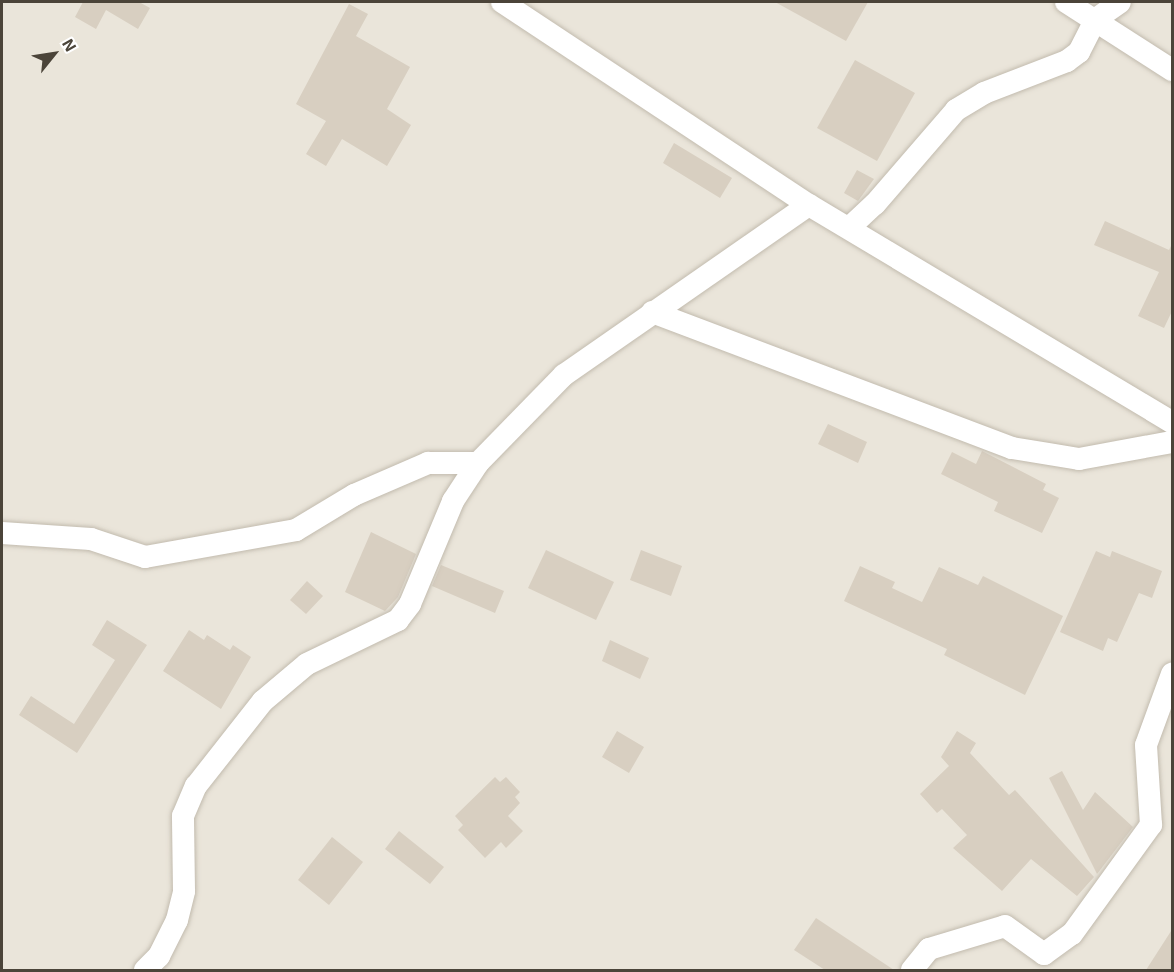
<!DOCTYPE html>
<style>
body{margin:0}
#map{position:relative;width:1174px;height:972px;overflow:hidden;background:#f6f3ec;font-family:"Exo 2",sans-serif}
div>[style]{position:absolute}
.residential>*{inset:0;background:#eae5da}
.building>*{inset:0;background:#d8cfc1}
.roads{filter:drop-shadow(0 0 2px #c2bbae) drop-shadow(0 0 2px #c2bbae)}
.street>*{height:22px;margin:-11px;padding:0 11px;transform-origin:11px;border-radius:11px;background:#fff}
span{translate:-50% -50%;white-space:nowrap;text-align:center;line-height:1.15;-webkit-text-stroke:4.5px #fff;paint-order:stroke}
.frame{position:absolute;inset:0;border:3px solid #4b4439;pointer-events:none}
.north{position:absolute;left:24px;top:24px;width:60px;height:60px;-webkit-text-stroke:4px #fff;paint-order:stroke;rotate:60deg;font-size:16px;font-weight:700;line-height:24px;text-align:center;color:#4b4439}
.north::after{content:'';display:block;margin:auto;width:21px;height:27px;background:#4b4439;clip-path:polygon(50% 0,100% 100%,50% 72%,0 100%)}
</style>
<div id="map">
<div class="residential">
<i style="clip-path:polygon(2px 2px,1172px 2px,1172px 970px,2px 970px)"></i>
</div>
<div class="building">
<i style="clip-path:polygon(83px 2px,139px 2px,150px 8px,138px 29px,106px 10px,96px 29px,75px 17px)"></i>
<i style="clip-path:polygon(775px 2px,868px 2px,846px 41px)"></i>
<i style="clip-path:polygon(349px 4px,368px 14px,356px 36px,410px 67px,387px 109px,411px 125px,387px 166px,342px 139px,326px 166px,306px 154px,326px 121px,296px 104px)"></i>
<i style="clip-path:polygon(855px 60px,915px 93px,877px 161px,817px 128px)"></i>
<i style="clip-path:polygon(674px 143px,732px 178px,720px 198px,663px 163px)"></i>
<i style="clip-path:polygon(857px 170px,874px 179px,858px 201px,844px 193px)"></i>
<i style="clip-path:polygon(1105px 221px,1169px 250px,1173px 242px,1173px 309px,1164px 328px,1138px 316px,1159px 272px,1094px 245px)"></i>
<i style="clip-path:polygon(828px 424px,867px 442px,858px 463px,818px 444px)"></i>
<i style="clip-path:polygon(982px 451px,1046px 484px,1043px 490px,1059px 498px,1042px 533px,994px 511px,998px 502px,941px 474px,952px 452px,976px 464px)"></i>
<i style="clip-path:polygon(371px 532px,416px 554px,398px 597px,385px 611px,345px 592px)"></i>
<i style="clip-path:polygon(546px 550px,614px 582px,596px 620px,528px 588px)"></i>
<i style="clip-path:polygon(641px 550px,682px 566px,671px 596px,630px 580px)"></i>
<i style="clip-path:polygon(1096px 551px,1110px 557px,1112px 551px,1162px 571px,1152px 598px,1139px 593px,1117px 642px,1108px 638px,1103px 651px,1060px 632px)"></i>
<i style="clip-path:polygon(441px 565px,504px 591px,495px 613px,432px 586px)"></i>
<i style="clip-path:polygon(860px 566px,895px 582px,892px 588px,922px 602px,939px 567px,978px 585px,983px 576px,1063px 616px,1025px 695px,944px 655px,947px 649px,844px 601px)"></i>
<i style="clip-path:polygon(307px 581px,323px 596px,306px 614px,290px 600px)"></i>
<i style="clip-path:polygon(107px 620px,147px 645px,77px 753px,19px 715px,31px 696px,74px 724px,115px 660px,92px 645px)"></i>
<i style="clip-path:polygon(189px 630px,204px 640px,207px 635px,230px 650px,233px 645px,251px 657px,221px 709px,163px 671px)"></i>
<i style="clip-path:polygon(610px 640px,649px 658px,640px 679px,602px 661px)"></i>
<i style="clip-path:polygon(617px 731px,644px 747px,629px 773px,602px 757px)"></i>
<i style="clip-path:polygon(957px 731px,976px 743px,970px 753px,1009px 795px,1015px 790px,1094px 877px,1077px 896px,1031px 859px,1002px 891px,953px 848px,967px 835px,942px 809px,937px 813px,920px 794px,949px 766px,941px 757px)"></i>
<i style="clip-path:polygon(1062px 771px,1083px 810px,1095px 792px,1133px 827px,1097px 874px,1049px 778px)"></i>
<i style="clip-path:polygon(495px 777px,500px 782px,506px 777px,520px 792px,515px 797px,520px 803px,508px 816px,523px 831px,506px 848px,501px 842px,485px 858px,458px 830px,463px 825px,455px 816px)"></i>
<i style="clip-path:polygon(399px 831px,444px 867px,430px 884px,385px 849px)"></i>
<i style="clip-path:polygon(332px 837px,363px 862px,329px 905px,298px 880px)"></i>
<i style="clip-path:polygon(816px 918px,894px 970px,825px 970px,794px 950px)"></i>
<i style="clip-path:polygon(1173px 928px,1173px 970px,1146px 970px)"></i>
</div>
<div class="roads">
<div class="street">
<i style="left:502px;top:2px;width:368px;rotate:33.5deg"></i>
<i style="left:809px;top:205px;width:423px;rotate:30.9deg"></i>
<i style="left:1066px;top:2px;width:126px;rotate:32.7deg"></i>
<i style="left:850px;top:227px;width:34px;rotate:-43deg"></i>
<i style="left:875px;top:204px;width:124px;rotate:-49.2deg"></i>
<i style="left:956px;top:110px;width:33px;rotate:-31deg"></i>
<i style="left:984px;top:93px;width:89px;rotate:-21.1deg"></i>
<i style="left:1067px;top:61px;width:15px;rotate:-37deg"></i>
<i style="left:1079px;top:52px;width:37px;rotate:-63deg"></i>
<i style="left:1096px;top:19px;width:29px;rotate:-35deg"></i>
<i style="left:652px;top:312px;width:385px;rotate:20.7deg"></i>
<i style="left:1012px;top:448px;width:68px;rotate:9.3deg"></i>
<i style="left:1079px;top:459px;width:95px;rotate:-10.4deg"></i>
<i style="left:2px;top:533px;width:89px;rotate:3.9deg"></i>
<i style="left:91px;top:539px;width:57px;rotate:18.4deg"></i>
<i style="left:145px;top:557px;width:153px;rotate:-10.1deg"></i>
<i style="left:296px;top:530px;width:68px;rotate:-31.1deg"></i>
<i style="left:354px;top:495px;width:81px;rotate:-23.4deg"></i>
<i style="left:428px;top:463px;width:50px"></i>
<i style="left:145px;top:970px;width:20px;rotate:-45deg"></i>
<i style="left:159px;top:956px;width:40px;rotate:-63.4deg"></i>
<i style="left:177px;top:920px;width:30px;rotate:-76deg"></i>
<i style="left:184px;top:891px;width:75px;rotate:-90.8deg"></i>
<i style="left:183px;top:816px;width:33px;rotate:-67deg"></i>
<i style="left:196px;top:786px;width:108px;rotate:-51.8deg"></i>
<i style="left:263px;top:701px;width:57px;rotate:-40.1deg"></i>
<i style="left:307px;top:664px;width:101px;rotate:-25.8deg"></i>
<i style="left:398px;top:620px;width:20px;rotate:-53deg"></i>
<i style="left:410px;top:604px;width:112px;rotate:-67.3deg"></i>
<i style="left:453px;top:501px;width:45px;rotate:-56.7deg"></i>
<i style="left:478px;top:463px;width:123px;rotate:-45.7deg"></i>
<i style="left:564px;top:375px;width:298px;rotate:-34.8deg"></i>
<i style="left:912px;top:970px;width:27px;rotate:-51deg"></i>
<i style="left:929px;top:949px;width:79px;rotate:-16.8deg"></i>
<i style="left:1005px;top:926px;width:48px;rotate:35.7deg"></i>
<i style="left:1044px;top:954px;width:34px;rotate:-36deg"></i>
<i style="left:1072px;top:934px;width:135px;rotate:-54.1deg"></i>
<i style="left:1151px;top:825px;width:80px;rotate:-93.6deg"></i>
<i style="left:1146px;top:745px;width:76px;rotate:-69.9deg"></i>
</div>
</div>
<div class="frame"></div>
<div class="north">N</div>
</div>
